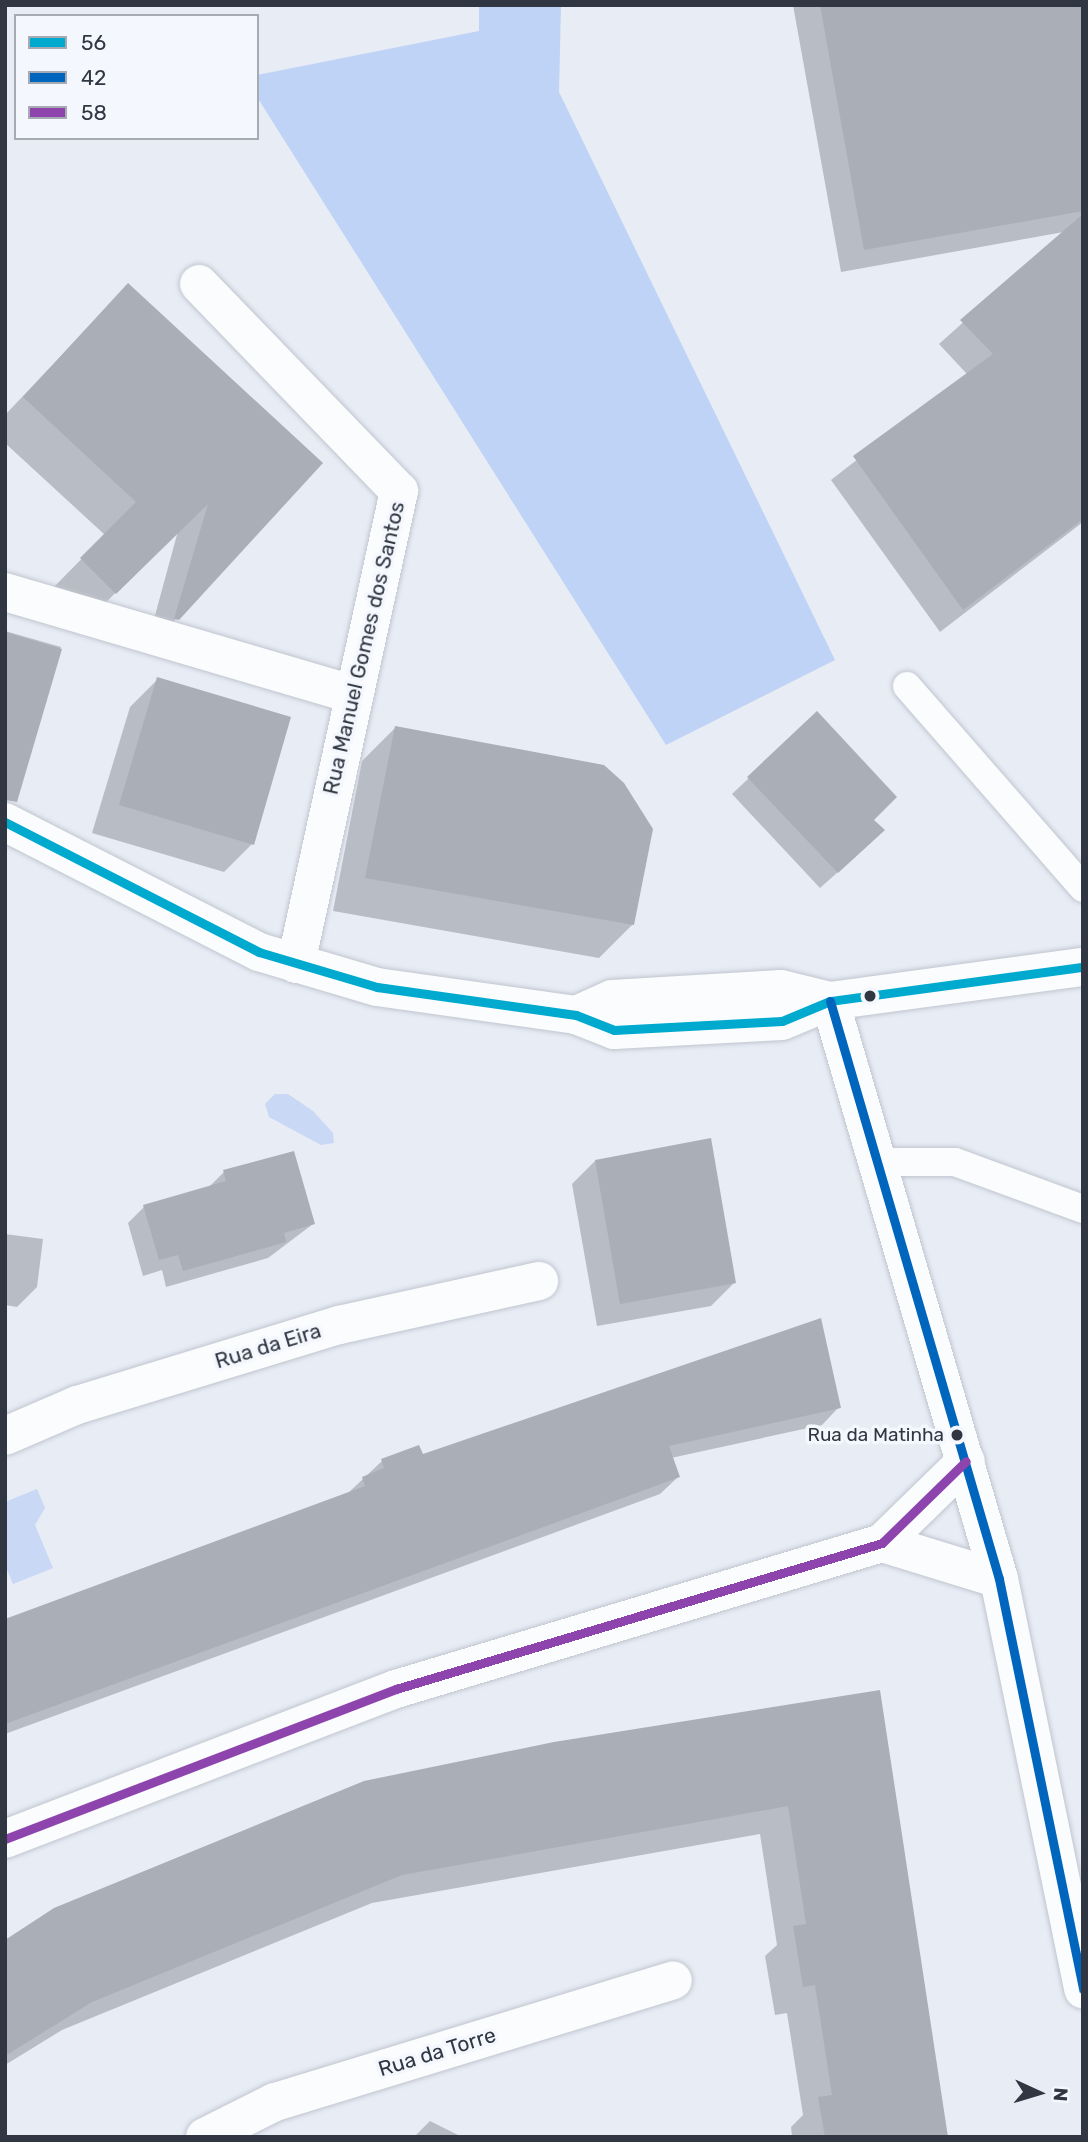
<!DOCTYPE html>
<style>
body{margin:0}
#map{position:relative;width:1088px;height:2142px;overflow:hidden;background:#e7ecf5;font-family:Rubik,sans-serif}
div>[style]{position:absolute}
.green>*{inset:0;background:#bfd3f6}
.water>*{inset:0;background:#c9d8f4}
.shadow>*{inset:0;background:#0003}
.building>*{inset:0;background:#a9aeb7}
.roads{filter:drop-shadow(0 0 2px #c0c5ce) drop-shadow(0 0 2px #c0c5ce)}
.lane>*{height:28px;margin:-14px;padding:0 14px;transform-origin:14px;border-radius:14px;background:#fbfcfe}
.street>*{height:38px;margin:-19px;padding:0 19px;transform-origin:19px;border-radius:19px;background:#fbfcfe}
.secondary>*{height:38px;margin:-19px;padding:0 19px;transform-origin:19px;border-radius:19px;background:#fbfcfe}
.bus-1>*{height:9px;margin:-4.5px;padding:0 4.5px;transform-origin:4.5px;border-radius:4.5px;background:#00a9ce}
.bus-2>*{height:9px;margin:-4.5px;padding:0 4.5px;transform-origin:4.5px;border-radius:4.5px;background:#0065bd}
.bus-3>*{height:9px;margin:-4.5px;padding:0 4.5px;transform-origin:4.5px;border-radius:4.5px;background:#8e44ad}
.dots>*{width:19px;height:19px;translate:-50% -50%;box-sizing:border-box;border:4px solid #f4f7fd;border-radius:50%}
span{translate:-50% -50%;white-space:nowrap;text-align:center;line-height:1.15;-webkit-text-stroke:7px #f4f7fd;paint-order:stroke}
.bus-label{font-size:19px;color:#313742}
.right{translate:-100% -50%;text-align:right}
.street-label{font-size:21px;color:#313742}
.frame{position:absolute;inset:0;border:7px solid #313742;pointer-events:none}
.legend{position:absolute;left:14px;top:14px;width:245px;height:126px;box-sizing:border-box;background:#f4f7fd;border:2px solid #a6aab2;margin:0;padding:9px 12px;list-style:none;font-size:21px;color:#313742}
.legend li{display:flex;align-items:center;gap:14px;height:35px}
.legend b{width:35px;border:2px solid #a6aab2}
.north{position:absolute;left:1004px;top:2058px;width:70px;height:70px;-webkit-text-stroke:5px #f4f7fd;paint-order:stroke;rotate:94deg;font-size:19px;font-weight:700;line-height:28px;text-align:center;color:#313742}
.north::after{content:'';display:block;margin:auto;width:24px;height:32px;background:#313742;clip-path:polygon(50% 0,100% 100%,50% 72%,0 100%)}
</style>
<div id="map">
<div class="green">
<i style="clip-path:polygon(479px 5px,561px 5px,559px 92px,835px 660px,666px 745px,257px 97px,257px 75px,479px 31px)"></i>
</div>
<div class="water">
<i style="clip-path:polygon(275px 1094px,288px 1094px,313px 1111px,333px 1133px,334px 1143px,321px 1145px,269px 1117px,265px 1104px)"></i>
<i style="clip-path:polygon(37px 1489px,45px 1508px,35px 1525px,53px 1568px,13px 1584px,5px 1565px,5px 1502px)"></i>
</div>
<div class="shadow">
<i style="clip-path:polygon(793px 5px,1083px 5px,1083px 522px,940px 632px,831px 480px,967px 374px,939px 344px,1064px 232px,841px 272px)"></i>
<i style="clip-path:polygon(128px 285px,321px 463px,145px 652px,178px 531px,83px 625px,49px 592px,105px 535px,5px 443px,5px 415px)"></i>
<i style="clip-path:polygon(5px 631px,61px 647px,28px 758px,5px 781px)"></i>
<i style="clip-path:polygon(158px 679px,289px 718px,252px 844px,224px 872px,92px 833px,130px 707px)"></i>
<i style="clip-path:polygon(396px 727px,633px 924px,599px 958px,333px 911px,362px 761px)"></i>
<i style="clip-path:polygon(749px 778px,872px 820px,866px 847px,820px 888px,732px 794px)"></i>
<i style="clip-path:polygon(595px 1161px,734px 1283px,711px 1306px,597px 1326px,572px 1184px)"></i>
<i style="clip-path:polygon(224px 1172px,313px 1224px,268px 1258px,166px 1287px,162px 1270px,143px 1276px,128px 1223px,144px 1207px,208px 1188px)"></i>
<i style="clip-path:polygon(5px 1234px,43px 1239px,37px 1287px,17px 1307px,5px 1305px)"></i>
<i style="clip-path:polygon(839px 1407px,822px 1425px,671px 1458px,678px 1477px,660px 1494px,5px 1734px,5px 1621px,346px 1495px,382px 1461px)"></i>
<i style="clip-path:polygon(878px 1692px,945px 2137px,792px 2137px,791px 2127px,803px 2115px,787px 2013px,775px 2015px,765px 1956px,777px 1945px,760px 1834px,372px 1903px,62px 2030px,5px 2065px,5px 1942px)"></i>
<i style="clip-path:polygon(430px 2121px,462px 2137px,414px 2137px)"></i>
</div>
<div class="building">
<i style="clip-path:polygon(820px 5px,1083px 5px,1083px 211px,864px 250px)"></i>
<i style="clip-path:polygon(1083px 214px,1083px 519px,963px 610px,853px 456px,993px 354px,960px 320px)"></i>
<i style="clip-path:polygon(128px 283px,323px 463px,179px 620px,174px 619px,208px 504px,116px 594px,80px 558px,136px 502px,23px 397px)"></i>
<i style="clip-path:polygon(5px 632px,62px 649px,17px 802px,5px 800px)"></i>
<i style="clip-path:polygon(157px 677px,291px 717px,254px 845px,119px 805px)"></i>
<i style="clip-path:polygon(817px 711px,897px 797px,874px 820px,885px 830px,838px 873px,747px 777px)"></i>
<i style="clip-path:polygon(395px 726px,604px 765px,624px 783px,653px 829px,634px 925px,365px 878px)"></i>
<i style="clip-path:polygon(711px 1138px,736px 1283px,620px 1304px,595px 1160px)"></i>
<i style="clip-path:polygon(294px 1151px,315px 1224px,284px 1233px,286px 1242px,183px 1271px,178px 1255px,159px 1260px,143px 1205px,226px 1181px,223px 1170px)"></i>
<i style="clip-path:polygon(821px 1318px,841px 1408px,669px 1446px,680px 1477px,5px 1724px,5px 1619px,365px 1486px,362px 1477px,384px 1468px,381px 1459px,419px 1445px,423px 1454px)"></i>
<i style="clip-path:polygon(880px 1690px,948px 2137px,825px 2137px,818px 2097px,832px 2095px,815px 1985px,803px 1987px,793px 1926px,806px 1924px,788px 1806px,402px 1875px,92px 2002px,5px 2056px,5px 1940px,54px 1908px,364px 1781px,554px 1742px)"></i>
</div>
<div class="roads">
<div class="lane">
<i style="left:907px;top:686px;width:268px;rotate:48.9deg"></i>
<i style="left:877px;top:1162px;width:78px"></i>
<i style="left:955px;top:1162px;width:136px;rotate:20.2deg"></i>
</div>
<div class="street">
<i style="left:199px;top:284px;width:288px;rotate:46deg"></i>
<i style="left:399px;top:491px;width:484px;rotate:102.3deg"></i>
<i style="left:5px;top:592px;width:362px;rotate:16.4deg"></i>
<i style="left:830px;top:1001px;width:602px;rotate:73.7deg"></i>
<i style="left:999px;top:1579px;width:419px;rotate:78.4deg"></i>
<i style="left:5px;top:1436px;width:78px;rotate:-23.3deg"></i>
<i style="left:77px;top:1405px;width:274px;rotate:-17deg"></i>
<i style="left:339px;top:1325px;width:205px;rotate:-12.4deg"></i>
<i style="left:882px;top:1543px;width:122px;rotate:17.1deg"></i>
<i style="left:5px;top:1839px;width:419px;rotate:-21deg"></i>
<i style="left:396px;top:1689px;width:507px;rotate:-16.72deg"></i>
<i style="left:882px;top:1543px;width:117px;rotate:-44.3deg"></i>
<i style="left:205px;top:2137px;width:78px;rotate:-26.6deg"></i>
<i style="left:275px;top:2102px;width:416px;rotate:-17deg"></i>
</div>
<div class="secondary">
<i style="left:5px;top:822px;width:285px;rotate:27.1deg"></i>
<i style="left:259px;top:952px;width:123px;rotate:16.5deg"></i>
<i style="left:377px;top:987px;width:201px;rotate:8deg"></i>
<i style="left:576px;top:1015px;width:41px;rotate:21.5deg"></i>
<i style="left:614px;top:1030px;width:168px;rotate:-3.1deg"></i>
<i style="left:782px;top:1021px;width:52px;rotate:-22.6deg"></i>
<i style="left:830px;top:1001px;width:255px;rotate:-7.7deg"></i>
<i style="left:576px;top:1015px;width:39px;rotate:-24deg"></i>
<i style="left:612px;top:999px;width:169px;rotate:-3.4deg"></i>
<i style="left:781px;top:989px;width:50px;rotate:13.8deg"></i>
</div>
</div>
<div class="bus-1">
<i style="left:5px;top:822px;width:285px;rotate:27.1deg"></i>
<i style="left:259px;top:952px;width:123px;rotate:16.5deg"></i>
<i style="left:377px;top:987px;width:201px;rotate:8deg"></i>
<i style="left:576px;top:1015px;width:41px;rotate:21.5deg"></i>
<i style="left:614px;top:1030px;width:168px;rotate:-3.1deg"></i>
<i style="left:782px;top:1021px;width:52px;rotate:-22.6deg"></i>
<i style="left:830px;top:1001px;width:255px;rotate:-7.7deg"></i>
</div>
<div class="bus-2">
<i style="left:830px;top:1001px;width:602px;rotate:73.7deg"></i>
<i style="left:999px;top:1579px;width:419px;rotate:78.4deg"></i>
</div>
<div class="bus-3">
<i style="left:5px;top:1839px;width:419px;rotate:-21deg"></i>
<i style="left:396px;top:1689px;width:507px;rotate:-16.72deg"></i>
<i style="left:882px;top:1543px;width:117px;rotate:-44.3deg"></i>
</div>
<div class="dots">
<i style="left:870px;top:996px;background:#313742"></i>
<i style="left:957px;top:1435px;background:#313742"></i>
</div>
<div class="bus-label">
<span class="right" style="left:944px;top:1435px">Rua da Matinha</span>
</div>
<div class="street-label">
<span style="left:364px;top:648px;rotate:-77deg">Rua Manuel Gomes dos Santos</span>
<span style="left:268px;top:1346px;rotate:-17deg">Rua da Eira</span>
<span style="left:437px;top:2052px;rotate:-17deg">Rua da Torre</span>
</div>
<div class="frame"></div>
<ul class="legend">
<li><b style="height:9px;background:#00a9ce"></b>56</li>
<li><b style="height:9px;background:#0065bd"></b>42</li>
<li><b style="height:9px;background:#8e44ad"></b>58</li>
</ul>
<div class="north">N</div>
</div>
